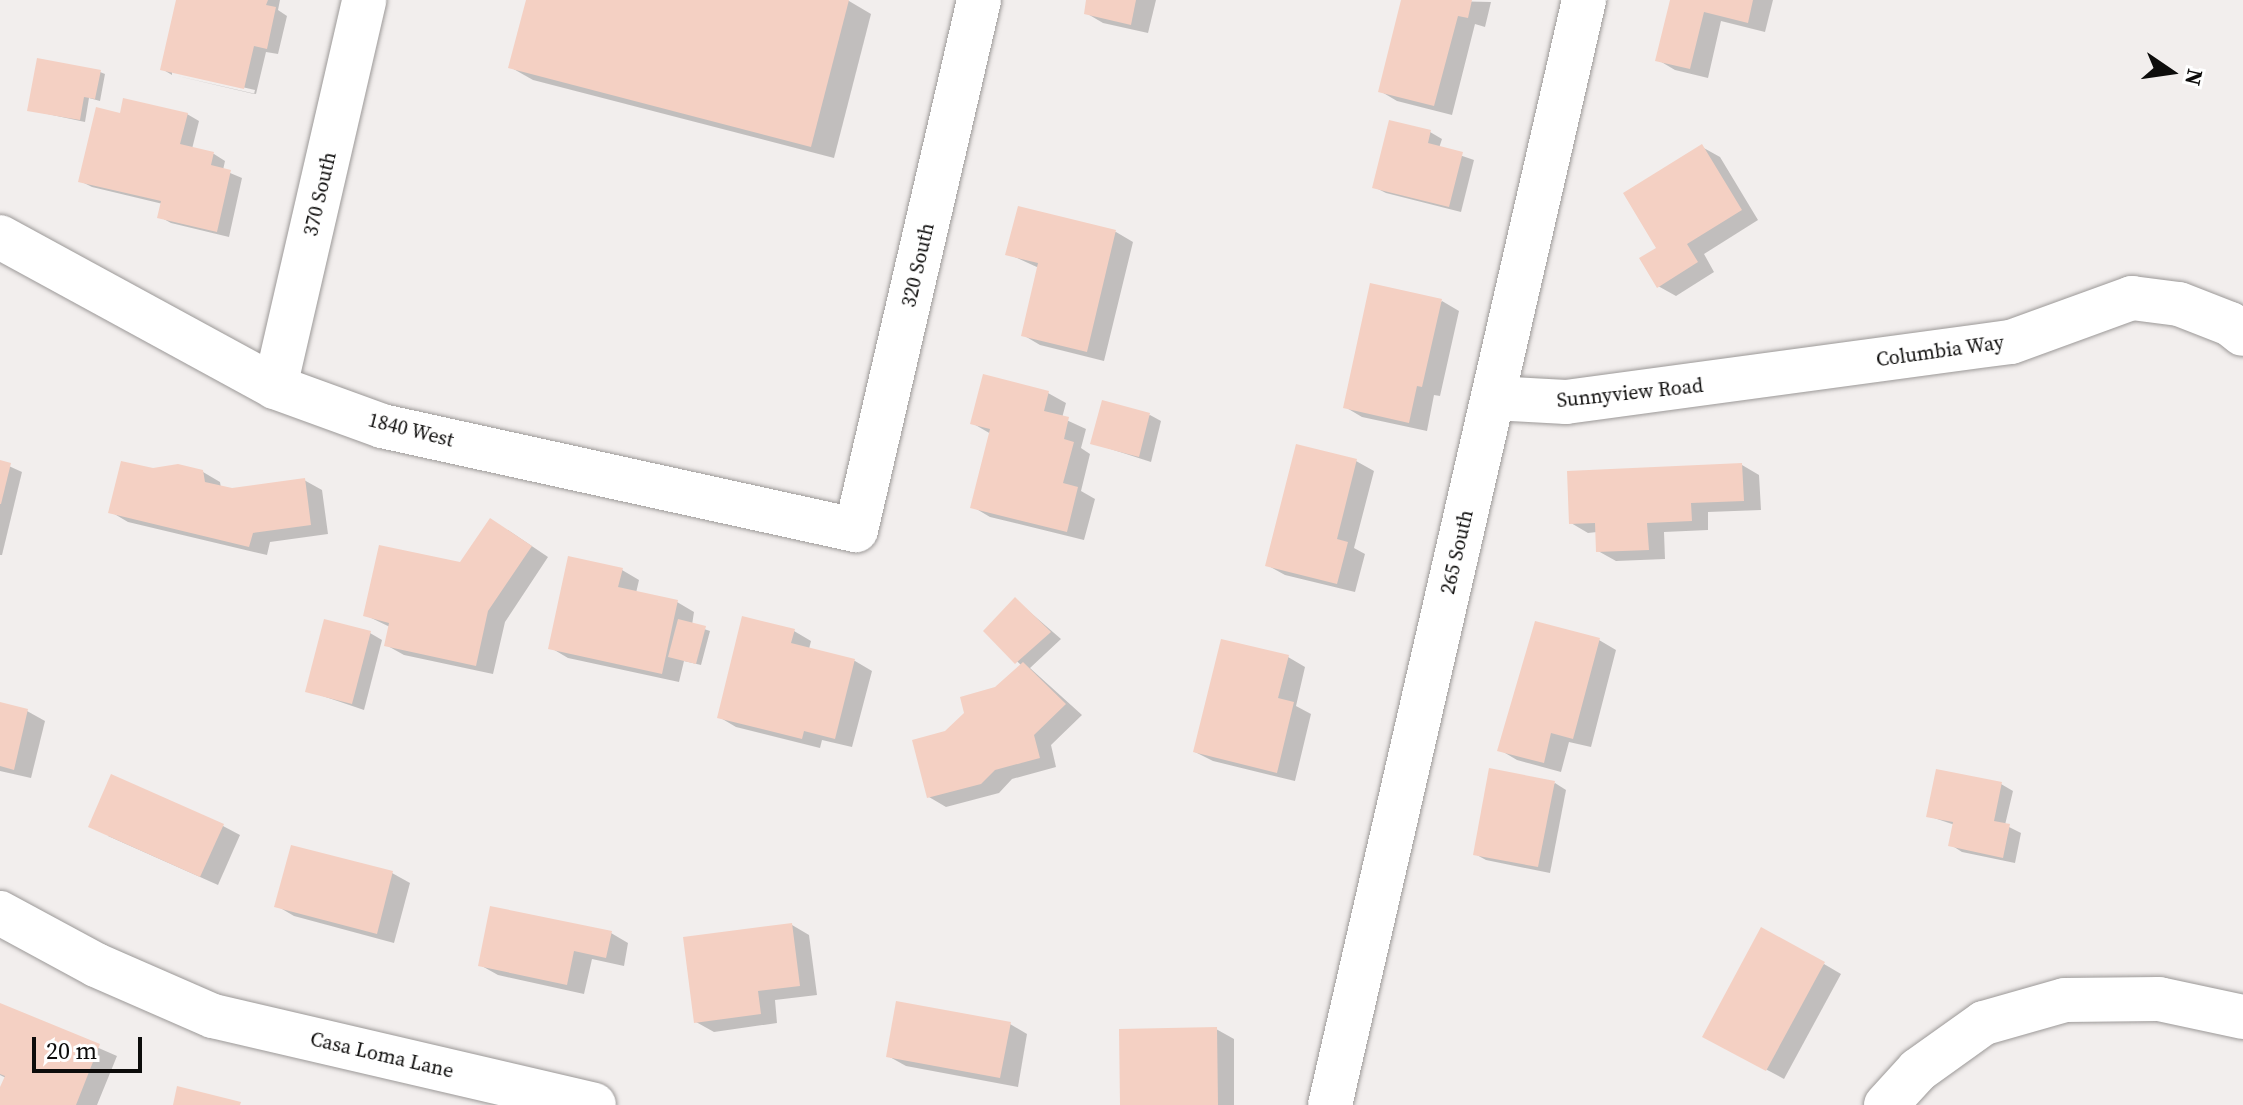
<!DOCTYPE html>
<style>
body{margin:0}
#map{position:relative;width:2243px;height:1105px;overflow:hidden;background:#f2eeed;font-family:"Source Serif 4",serif}
div>[style]{position:absolute}
.shadow>*{inset:0;background:#0003}
.building>*{inset:0;background:#f4d0c3}
.roads{filter:drop-shadow(0 0 2px #9c9998) drop-shadow(0 0 2px #9c9998)}
.minor>*{height:44px;margin:-22px;padding:0 22px;transform-origin:22px;border-radius:22px;background:#fff}
span{translate:-50% -50%;white-space:nowrap;text-align:center;line-height:1.15;-webkit-text-stroke:6px #fff;paint-order:stroke}
.street-label{font-size:20px;color:#0d0c0b}
.north{position:absolute;left:2131px;top:32px;width:80px;height:80px;-webkit-text-stroke:6px #fff;paint-order:stroke;rotate:103deg;font-size:22px;font-weight:700;line-height:32px;text-align:center;color:#0d0c0b}
.north::after{content:'';display:block;margin:auto;width:28px;height:36px;background:#0d0c0b;clip-path:polygon(50% 0,100% 100%,50% 72%,0 100%)}
.scale{position:absolute;left:32px;top:1037px;width:110px;height:36px;box-sizing:border-box;border:4px solid #0d0c0b;border-top:0;padding-left:10px;font-size:24px;line-height:28px;white-space:nowrap;color:#0d0c0b;-webkit-text-stroke:6px #fff;paint-order:stroke}
</style>
<div id="map">
<div class="shadow">
<i style="clip-path:polygon(178px 0,280px 0,278px 10px,287px 16px,278px 54px,266px 52px,256px 94px,173px 75px,254px 94px,255px 90px,172px 71px,172px 75px,162px 69px)"></i>
<i style="clip-path:polygon(528px 0,849px 1px,871px 14px,834px 158px,533px 80px,510px 67px)"></i>
<i style="clip-path:polygon(1088px 0,1156px 0,1148px 33px,1103px 23px,1086px 13px)"></i>
<i style="clip-path:polygon(1403px 0,1491px 2px,1485px 27px,1475px 24px,1452px 115px,1397px 101px,1380px 91px)"></i>
<i style="clip-path:polygon(1672px 0,1773px 0,1765px 32px,1721px 21px,1708px 78px,1675px 70px,1658px 60px)"></i>
<i style="clip-path:polygon(100px 72px,105px 74px,100px 101px,89px 98px,85px 122px,29px 110px)"></i>
<i style="clip-path:polygon(187px 114px,199px 121px,192px 149px,214px 154px,225px 161px,223px 170px,242px 178px,229px 237px,171px 223px,160px 217px,163px 204px,92px 187px,80px 181px,121px 115px)"></i>
<i style="clip-path:polygon(1430px 132px,1442px 139px,1439px 148px,1474px 160px,1461px 212px,1386px 193px,1374px 187px)"></i>
<i style="clip-path:polygon(1702px 147px,1720px 157px,1758px 220px,1704px 254px,1714px 272px,1676px 296px,1658px 286px,1659px 248px)"></i>
<i style="clip-path:polygon(1116px 232px,1133px 242px,1104px 361px,1040px 345px,1023px 335px,1039px 268px,1008px 254px)"></i>
<i style="clip-path:polygon(1442px 301px,1459px 311px,1440px 396px,1434px 395px,1427px 431px,1362px 417px,1345px 407px)"></i>
<i style="clip-path:polygon(1048px 393px,1066px 403px,1062px 418px,1086px 429px,1081px 448px,1090px 454px,1081px 491px,1095px 499px,1084px 540px,990px 517px,973px 507px,991px 434px,972px 423px)"></i>
<i style="clip-path:polygon(1150px 415px,1161px 421px,1151px 462px,1092px 443px)"></i>
<i style="clip-path:polygon(1356px 461px,1374px 471px,1354px 548px,1365px 554px,1355px 592px,1285px 575px,1267px 565px)"></i>
<i style="clip-path:polygon(0 462px,22px 472px,2px 555px,0 555px)"></i>
<i style="clip-path:polygon(1742px 465px,1759px 475px,1761px 510px,1708px 512px,1708px 530px,1664px 532px,1665px 559px,1616px 561px,1598px 551px,1597px 532px,1588px 533px,1571px 523px)"></i>
<i style="clip-path:polygon(153px 470px,203px 472px,220px 482px,221px 488px,232px 490px,304px 480px,322px 490px,328px 534px,270px 542px,267px 555px,128px 522px,111px 512px)"></i>
<i style="clip-path:polygon(508px 530px,548px 557px,505px 622px,493px 674px,404px 655px,386px 645px,390px 627px,365px 615px,460px 564px)"></i>
<i style="clip-path:polygon(622px 570px,639px 580px,636px 593px,677px 602px,694px 612px,692px 625px,710px 631px,701px 665px,684px 661px,679px 682px,568px 658px,551px 648px)"></i>
<i style="clip-path:polygon(1016px 600px,1061px 639px,1030px 668px,1082px 715px,1051px 745px,1056px 767px,1012px 779px,999px 793px,946px 807px,929px 797px,946px 733px,1022px 666px,986px 631px)"></i>
<i style="clip-path:polygon(794px 631px,811px 641px,809px 649px,855px 661px,872px 671px,852px 747px,822px 740px,820px 748px,736px 727px,719px 717px)"></i>
<i style="clip-path:polygon(370px 633px,382px 640px,364px 710px,308px 691px)"></i>
<i style="clip-path:polygon(1599px 640px,1616px 650px,1591px 747px,1569px 742px,1561px 772px,1517px 760px,1500px 750px)"></i>
<i style="clip-path:polygon(1288px 657px,1305px 667px,1296px 706px,1311px 714px,1295px 781px,1213px 761px,1195px 752px)"></i>
<i style="clip-path:polygon(0 704px,27px 711px,45px 721px,31px 778px,0 771px)"></i>
<i style="clip-path:polygon(1555px 783px,1566px 790px,1550px 873px,1486px 860px,1475px 854px)"></i>
<i style="clip-path:polygon(2001px 784px,2013px 791px,2005px 825px,2021px 833px,2015px 863px,1962px 852px,1951px 845px,1955px 825px,1928px 816px)"></i>
<i style="clip-path:polygon(223px 826px,240px 835px,218px 885px,108px 836px)"></i>
<i style="clip-path:polygon(292px 847px,392px 873px,410px 883px,394px 943px,294px 916px,277px 906px)"></i>
<i style="clip-path:polygon(792px 925px,809px 935px,817px 995px,775px 1000px,777px 1023px,714px 1032px,696px 1022px)"></i>
<i style="clip-path:polygon(611px 933px,628px 943px,624px 966px,592px 959px,584px 994px,498px 975px,480px 965px)"></i>
<i style="clip-path:polygon(1824px 964px,1841px 974px,1784px 1079px,1722px 1046px)"></i>
<i style="clip-path:polygon(0 1005px,117px 1056px,97px 1105px,0 1105px,0 1092px,6px 1078px,0 1075px)"></i>
<i style="clip-path:polygon(1010px 1024px,1027px 1034px,1018px 1087px,906px 1066px,888px 1056px)"></i>
<i style="clip-path:polygon(1216px 1029px,1234px 1039px,1234px 1105px,1122px 1105px)"></i>
</div>
<div class="building">
<i style="clip-path:polygon(176px 0,268px 0,266px 5px,276px 7px,267px 49px,254px 46px,244px 89px,160px 70px)"></i>
<i style="clip-path:polygon(526px 0,849px 0,811px 147px,508px 68px)"></i>
<i style="clip-path:polygon(1086px 0,1136px 0,1131px 25px,1084px 14px)"></i>
<i style="clip-path:polygon(1401px 0,1472px 0,1468px 18px,1458px 16px,1434px 106px,1378px 92px)"></i>
<i style="clip-path:polygon(1670px 0,1753px 0,1748px 23px,1704px 12px,1690px 69px,1655px 61px)"></i>
<i style="clip-path:polygon(37px 58px,101px 70px,95px 99px,84px 97px,80px 120px,27px 111px)"></i>
<i style="clip-path:polygon(123px 98px,188px 113px,180px 144px,214px 152px,211px 165px,231px 170px,217px 232px,157px 218px,161px 201px,78px 182px,96px 107px,120px 113px)"></i>
<i style="clip-path:polygon(1389px 120px,1431px 130px,1428px 143px,1463px 152px,1449px 207px,1372px 188px)"></i>
<i style="clip-path:polygon(1702px 144px,1742px 210px,1687px 244px,1698px 262px,1657px 288px,1639px 258px,1656px 248px,1623px 193px)"></i>
<i style="clip-path:polygon(1018px 206px,1116px 230px,1087px 352px,1021px 336px,1038px 263px,1005px 255px)"></i>
<i style="clip-path:polygon(1370px 283px,1442px 299px,1422px 387px,1417px 386px,1409px 423px,1343px 408px)"></i>
<i style="clip-path:polygon(983px 374px,1049px 391px,1044px 411px,1069px 417px,1064px 439px,1074px 442px,1063px 483px,1078px 487px,1067px 532px,970px 508px,990px 429px,970px 424px)"></i>
<i style="clip-path:polygon(1102px 400px,1150px 413px,1139px 457px,1090px 444px)"></i>
<i style="clip-path:polygon(1296px 444px,1357px 459px,1337px 539px,1348px 542px,1337px 584px,1265px 566px)"></i>
<i style="clip-path:polygon(0 460px,11px 463px,1px 504px,0 504px)"></i>
<i style="clip-path:polygon(121px 461px,153px 468px,178px 464px,203px 470px,205px 482px,232px 488px,305px 478px,311px 525px,253px 533px,249px 547px,108px 513px)"></i>
<i style="clip-path:polygon(1742px 463px,1744px 501px,1691px 503px,1692px 521px,1647px 523px,1649px 550px,1596px 552px,1595px 523px,1569px 524px,1567px 471px)"></i>
<i style="clip-path:polygon(490px 518px,532px 546px,488px 611px,476px 666px,384px 646px,389px 623px,363px 616px,379px 545px,460px 562px)"></i>
<i style="clip-path:polygon(568px 556px,623px 568px,618px 587px,678px 600px,662px 674px,548px 649px)"></i>
<i style="clip-path:polygon(1015px 597px,1051px 632px,1015px 664px,983px 631px)"></i>
<i style="clip-path:polygon(742px 616px,795px 629px,791px 643px,855px 659px,835px 739px,804px 731px,802px 739px,717px 718px)"></i>
<i style="clip-path:polygon(324px 619px,371px 631px,352px 704px,305px 692px)"></i>
<i style="clip-path:polygon(678px 619px,706px 626px,696px 664px,668px 657px)"></i>
<i style="clip-path:polygon(1535px 621px,1600px 638px,1573px 739px,1551px 733px,1544px 763px,1497px 751px)"></i>
<i style="clip-path:polygon(1221px 639px,1289px 655px,1278px 698px,1294px 702px,1277px 773px,1193px 752px)"></i>
<i style="clip-path:polygon(1023px 662px,1066px 704px,1034px 735px,1040px 758px,995px 770px,981px 784px,927px 798px,912px 740px,945px 731px,964px 713px,960px 697px,995px 687px)"></i>
<i style="clip-path:polygon(0 702px,28px 709px,14px 770px,0 766px)"></i>
<i style="clip-path:polygon(1489px 768px,1555px 781px,1538px 867px,1473px 855px)"></i>
<i style="clip-path:polygon(1936px 769px,2002px 782px,1994px 821px,2010px 824px,2003px 858px,1948px 846px,1953px 822px,1926px 817px)"></i>
<i style="clip-path:polygon(111px 774px,224px 824px,200px 877px,88px 827px)"></i>
<i style="clip-path:polygon(291px 845px,393px 871px,377px 934px,274px 907px)"></i>
<i style="clip-path:polygon(490px 906px,612px 931px,606px 958px,574px 951px,567px 985px,478px 966px)"></i>
<i style="clip-path:polygon(792px 923px,800px 986px,758px 991px,761px 1014px,694px 1023px,683px 937px)"></i>
<i style="clip-path:polygon(1761px 927px,1825px 962px,1766px 1071px,1702px 1037px)"></i>
<i style="clip-path:polygon(896px 1001px,1011px 1022px,1000px 1078px,886px 1057px)"></i>
<i style="clip-path:polygon(0 1003px,100px 1044px,76px 1105px,0 1105px,0 1087px,5px 1076px,0 1074px)"></i>
<i style="clip-path:polygon(1217px 1027px,1218px 1105px,1120px 1105px,1119px 1029px)"></i>
<i style="clip-path:polygon(177px 1086px,241px 1102px,240px 1105px,173px 1105px)"></i>
</div>
<div class="roads">
<div class="minor">
<i style="left:0;top:237px;width:313px;rotate:28.6deg"></i>
<i style="left:275px;top:387px;width:114px;rotate:20deg"></i>
<i style="left:382px;top:426px;width:485px;rotate:12.4deg"></i>
<i style="left:856px;top:530px;width:544px;rotate:-76.93deg"></i>
<i style="left:275px;top:387px;width:397px;rotate:-77deg"></i>
<i style="left:1493px;top:398px;width:73px;rotate:3.1deg"></i>
<i style="left:1566px;top:402px;width:449px;rotate:-7.7deg"></i>
<i style="left:2011px;top:342px;width:129px;rotate:-20deg"></i>
<i style="left:2132px;top:298px;width:47px;rotate:7.3deg"></i>
<i style="left:2179px;top:304px;width:55px;rotate:21.4deg"></i>
<i style="left:2230px;top:324px;width:16px;rotate:38deg"></i>
<i style="left:0;top:913px;width:109px;rotate:28.4deg"></i>
<i style="left:96px;top:965px;width:128px;rotate:23.6deg"></i>
<i style="left:213px;top:1016px;width:391px;rotate:13.1deg"></i>
<i style="left:1330px;top:1105px;width:1134px;rotate:-77.05deg"></i>
<i style="left:1886px;top:1105px;width:47px;rotate:-47.6deg"></i>
<i style="left:1918px;top:1070px;width:81px;rotate:-35.5deg"></i>
<i style="left:1984px;top:1023px;width:84px;rotate:-15.9deg"></i>
<i style="left:2065px;top:1000px;width:94px;rotate:-0.6deg"></i>
<i style="left:2159px;top:999px;width:86px;rotate:12.1deg"></i>
</div>
</div>
<div class="street-label">
<span style="left:320px;top:194px;rotate:-77deg">370 South</span>
<span style="left:918px;top:265px;rotate:-77deg">320 South</span>
<span style="left:1940px;top:351px;rotate:-8deg">Columbia Way</span>
<span style="left:1630px;top:393px;rotate:-6deg">Sunnyview Road</span>
<span style="left:411px;top:430px;rotate:14deg">1840 West</span>
<span style="left:1457px;top:552px;rotate:-77deg">265 South</span>
<span style="left:382px;top:1055px;rotate:13deg">Casa Loma Lane</span>
</div>
<div class="north">N</div>
<div class="scale">20 m</div>
</div>
